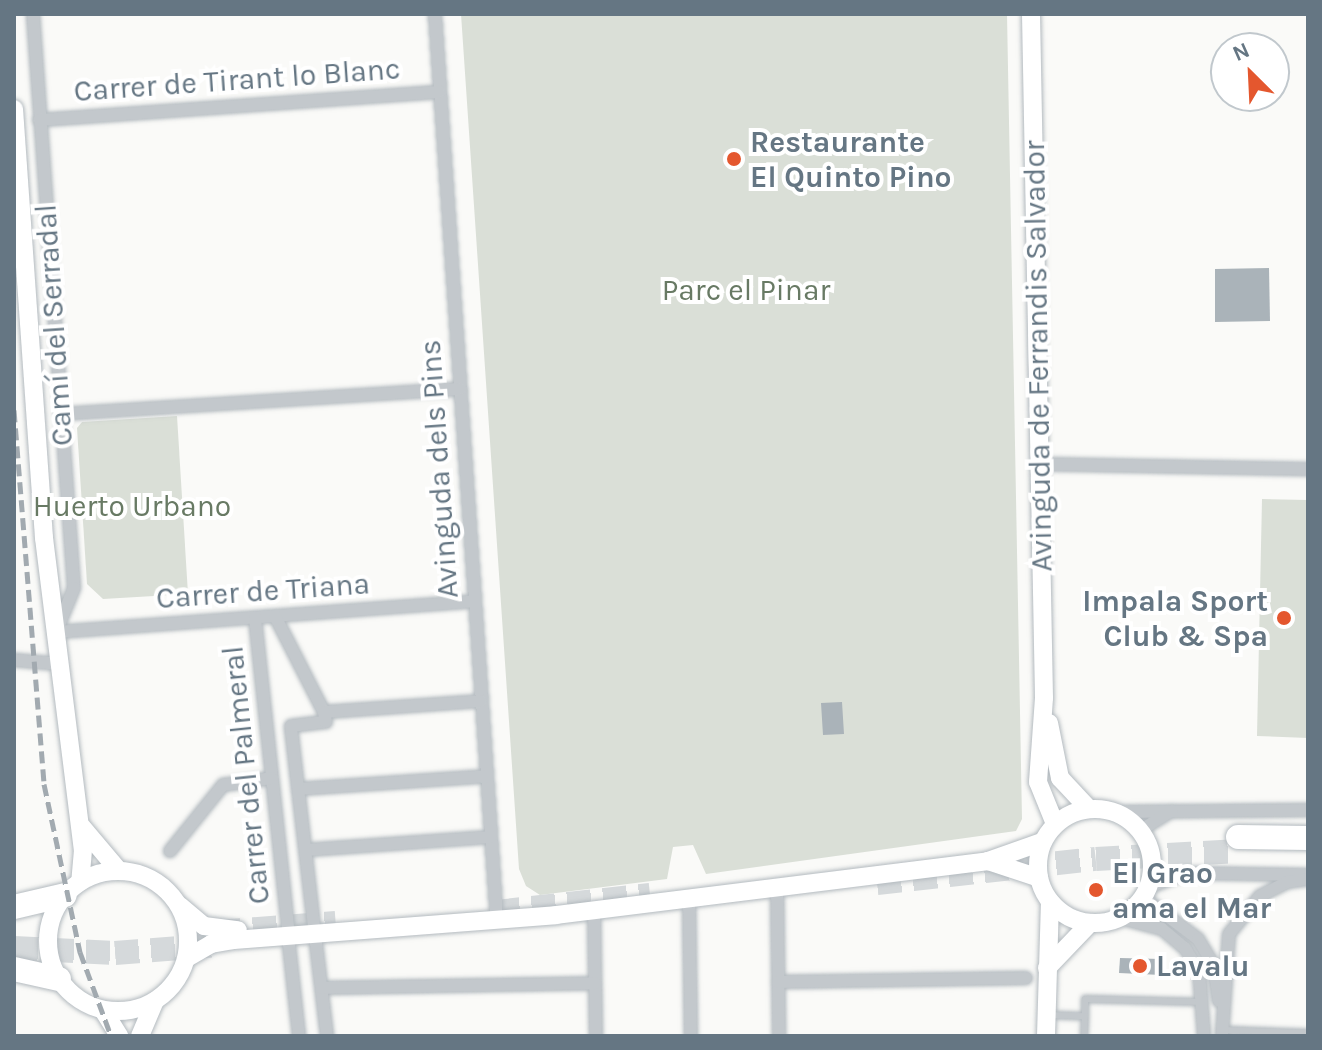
<!DOCTYPE html>
<meta charset="utf-8">
<style>
body{margin:0}
#map{position:relative;width:1322px;height:1050px;overflow:hidden;background:#fafaf8;font-family:Karla,sans-serif}
div>[style]{position:absolute}
.green>*{inset:0;background:#dadfd7}
.building>*{inset:0;background:#aab3b9}
.highway-tunnel>*{height:24px;margin-top:-12px;transform-origin:0;background:repeating-linear-gradient(90deg,#d5d9db 0 24px,transparent 0 36px)}
.roads{filter:drop-shadow(0 0 2px #b3babf) drop-shadow(0 0 2px #b3babf)}
.lane>*{height:6px;margin:-3px;padding:0 3px;transform-origin:3px;border-radius:3px;background:#c3c8cc}
.street>*{height:12px;margin:-6px;padding:0 6px;transform-origin:6px;border-radius:6px;background:#c3c8cc}
.secondary>*{height:18px;margin:-9px;padding:0 9px;transform-origin:9px;border-radius:9px;background:#fff}
.secondary>.ring{margin:-9px;padding:0;box-sizing:content-box;background:none;border:18px solid #fff;border-radius:50%}
.highway>*{height:24px;margin:-12px;padding:0 12px;transform-origin:12px;border-radius:12px;background:#fff}
.rail>*{height:5px;margin-top:-2.5px;transform-origin:0;background:repeating-linear-gradient(90deg,#a2aab0 0 12px,transparent 0 18px)}
.dots>*{width:22px;height:22px;translate:-50% -50%;box-sizing:border-box;border:4px solid #fff;border-radius:50%}
span{translate:-50% -50%;white-space:nowrap;text-align:center;line-height:1.15;-webkit-text-stroke:8px #fff;paint-order:stroke}
.street-label{font-size:30px;color:#657683}
.poi-label{font-size:30px;color:#657683;font-weight:700}
.left{translate:0 -50%;text-align:left}
.right{translate:-100% -50%;text-align:right}
.park-label{font-size:30px;color:#687a64}
.frame{position:absolute;inset:0;border:16px solid #657683;pointer-events:none}
.north{position:absolute;left:1210px;top:32px;width:80px;height:80px;box-sizing:border-box;background:#fff;border:2px solid #c1c8cd;border-radius:50%;rotate:336deg;font-size:22px;font-weight:700;line-height:32px;text-align:center;color:#657683}
.north::after{content:'';display:block;margin:auto;width:28px;height:36px;background:#e4572e;clip-path:polygon(50% 0,100% 100%,50% 72%,0 100%)}
</style>
<div id="map">
<div class="green">
<i style="clip-path:polygon(461px 14px,1007px 14px,1022px 819px,1016px 831px,706px 874px,693px 845px,673px 847px,667px 879px,540px 895px,526px 886px,519px 869px)"></i>
<i style="clip-path:polygon(177px 416px,188px 594px,103px 599px,87px 584px,77px 428px,82px 422px)"></i>
<i style="clip-path:polygon(1262px 499px,1308px 500px,1308px 738px,1257px 736px)"></i>
</div>
<div class="building">
<i style="clip-path:polygon(1269px 268px,1270px 321px,1215px 322px,1215px 269px)"></i>
<i style="clip-path:polygon(842px 702px,844px 734px,823px 735px,821px 703px)"></i>
<i style="clip-path:polygon(1120px 958px,1161px 959px,1161px 975px,1119px 973px)"></i>
</div>
<div class="highway-tunnel">
<i style="left:877px;top:883px;width:220px;rotate:-6.3deg"></i>
<i style="left:1096px;top:859px;width:143px;rotate:-3.2deg"></i>
<i style="left:496px;top:912px;width:155px;rotate:-6.3deg"></i>
<i style="left:217px;top:932px;width:119px;rotate:-4.3deg"></i>
<i style="left:14px;top:948px;width:101px;rotate:2.8deg"></i>
<i style="left:115px;top:953px;width:104px;rotate:-4.4deg"></i>
</div>
<div class="roads">
<div class="lane">
<i style="left:1050px;top:1015px;width:35px;rotate:2deg"></i>
<i style="left:1085px;top:1016px;width:17px;rotate:-90deg"></i>
<i style="left:1085px;top:999px;width:116px;rotate:1.5deg"></i>
<i style="left:1224px;top:1030px;width:84px;rotate:2deg"></i>
<i style="left:1084px;top:1036px;width:20px;rotate:-87deg"></i>
</div>
<div class="street">
<i style="left:33px;top:14px;width:575px;rotate:85.91deg"></i>
<i style="left:74px;top:588px;width:48px;rotate:112.2deg"></i>
<i style="left:56px;top:632px;width:419px;rotate:-4.2deg"></i>
<i style="left:435px;top:14px;width:908px;rotate:86.09deg"></i>
<i style="left:39px;top:120px;width:401px;rotate:-4deg"></i>
<i style="left:61px;top:414px;width:400px;rotate:-3.6deg"></i>
<i style="left:1040px;top:464px;width:268px;rotate:1.1deg"></i>
<i style="left:275px;top:616px;width:108px;rotate:63deg"></i>
<i style="left:255px;top:618px;width:311px;rotate:83.9deg"></i>
<i style="left:14px;top:660px;width:45px;rotate:5.1deg"></i>
<i style="left:324px;top:712px;width:157px;rotate:-4deg"></i>
<i style="left:298px;top:789px;width:189px;rotate:-3.9deg"></i>
<i style="left:1116px;top:812px;width:192px;rotate:-0.6deg"></i>
<i style="left:1141px;top:830px;width:36px;rotate:-32deg"></i>
<i style="left:306px;top:850px;width:185px;rotate:-4deg"></i>
<i style="left:170px;top:851px;width:85px;rotate:-51.2deg"></i>
<i style="left:223px;top:785px;width:49px;rotate:-8.1deg"></i>
<i style="left:777px;top:887px;width:149px;rotate:89.2deg"></i>
<i style="left:1150px;top:887px;width:37px;rotate:-22deg"></i>
<i style="left:1184px;top:873px;width:123px;rotate:0.9deg"></i>
<i style="left:689px;top:898px;width:138px;rotate:89.2deg"></i>
<i style="left:1144px;top:898px;width:68px;rotate:37.2deg"></i>
<i style="left:1198px;top:939px;width:31px;rotate:59deg"></i>
<i style="left:1214px;top:966px;width:35px;rotate:82deg"></i>
<i style="left:594px;top:910px;width:126px;rotate:89.1deg"></i>
<i style="left:1120px;top:918px;width:43px;rotate:14.7deg"></i>
<i style="left:1162px;top:929px;width:30px;rotate:40deg"></i>
<i style="left:1185px;top:948px;width:27px;rotate:59deg"></i>
<i style="left:1199px;top:971px;width:65px;rotate:85.6deg"></i>
<i style="left:314px;top:926px;width:201px;rotate:-96.6deg"></i>
<i style="left:291px;top:726px;width:35px;rotate:-7deg"></i>
<i style="left:326px;top:722px;width:10px;rotate:-101deg"></i>
<i style="left:315px;top:935px;width:102px;rotate:83.2deg"></i>
<i style="left:288px;top:936px;width:101px;rotate:83.7deg"></i>
<i style="left:778px;top:982px;width:248px;rotate:-0.9deg"></i>
<i style="left:322px;top:988px;width:273px;rotate:-1deg"></i>
<i style="left:1222px;top:1036px;width:102px;rotate:-86.1deg"></i>
<i style="left:1229px;top:934px;width:49px;rotate:-50.8deg"></i>
<i style="left:1260px;top:896px;width:30px;rotate:-27deg"></i>
<i style="left:1287px;top:882px;width:21px;rotate:-8deg"></i>
</div>
<div class="secondary">
<i style="left:1031px;top:14px;width:684px;rotate:88.91deg"></i>
<i style="left:1044px;top:698px;width:84px;rotate:94.1deg"></i>
<i style="left:1038px;top:782px;width:45px;rotate:68deg"></i>
<i style="left:14px;top:109px;width:430px;rotate:86deg"></i>
<i style="left:44px;top:538px;width:314px;rotate:82.9deg"></i>
<i style="left:83px;top:850px;width:32px;rotate:95deg"></i>
<i style="left:1049px;top:723px;width:56px;rotate:78.7deg"></i>
<i style="left:1060px;top:778px;width:41px;rotate:47deg"></i>
<i class="ring" style="left:1038px;top:809px;width:96px;height:96px"></i>
<i style="left:82px;top:827px;width:57px;rotate:49.9deg"></i>
<i style="left:988px;top:861px;width:54px;rotate:18.4deg"></i>
<i class="ring" style="left:48px;top:871px;width:122px;height:122px"></i>
<i style="left:180px;top:906px;width:31px;rotate:40deg"></i>
<i style="left:204px;top:926px;width:34px;rotate:7deg"></i>
<i style="left:187px;top:958px;width:28px;rotate:-30deg"></i>
<i style="left:211px;top:944px;width:22px;rotate:-10deg"></i>
<i style="left:233px;top:940px;width:324px;rotate:-4.4deg"></i>
<i style="left:556px;top:915px;width:435px;rotate:-7.1deg"></i>
<i style="left:988px;top:861px;width:57px;rotate:-19.4deg"></i>
<i style="left:1047px;top:968px;width:62px;rotate:-46.3deg"></i>
<i style="left:103px;top:1010px;width:31px;rotate:58deg"></i>
<i style="left:140px;top:1036px;width:38px;rotate:-67deg"></i>
<i style="left:1046px;top:1036px;width:134px;rotate:-88.3deg"></i>
</div>
<div class="highway">
<i style="left:1238px;top:837px;width:70px;rotate:0.8deg"></i>
<i style="left:14px;top:907px;width:52px;rotate:-13.2deg"></i>
<i style="left:14px;top:969px;width:46px;rotate:12.5deg"></i>
</div>
</div>
<div class="rail">
<i style="left:14px;top:410px;width:375px;rotate:85.4deg"></i>
<i style="left:44px;top:784px;width:172px;rotate:77.9deg"></i>
<i style="left:80px;top:952px;width:90px;rotate:69.7deg"></i>
</div>
<div class="dots">
<i style="left:734px;top:159px;background:#e4572e"></i>
<i style="left:1284px;top:618px;background:#e4572e"></i>
<i style="left:1096px;top:890px;background:#e4572e"></i>
<i style="left:1140px;top:966px;background:#e4572e"></i>
</div>
<div class="street-label">
<span style="left:237px;top:80px;rotate:-4deg">Carrer de Tirant lo Blanc</span>
<span style="left:54px;top:325px;rotate:-94deg">Camí del Serradal</span>
<span style="left:1038px;top:356px;rotate:-91deg">Avinguda de Ferrandis Salvador</span>
<span style="left:439px;top:469px;rotate:-94deg">Avinguda dels Pins</span>
<span style="left:263px;top:591px;rotate:-4deg">Carrer de Triana</span>
<span style="left:246px;top:775px;rotate:-96deg">Carrer del Palmeral</span>
</div>
<div class="poi-label">
<span class="left" style="left:750px;top:159px">Restaurante<br>El Quinto Pino</span>
<span class="right" style="left:1268px;top:618px">Impala Sport<br>Club &amp; Spa</span>
<span class="left" style="left:1112px;top:890px">El Grao<br>ama el Mar</span>
<span class="left" style="left:1156px;top:966px">Lavalu</span>
</div>
<div class="park-label">
<span style="left:746px;top:290px">Parc el Pinar</span>
<span style="left:132px;top:506px">Huerto Urbano</span>
</div>
<div class="frame"></div>
<div class="north">N</div>
</div>
